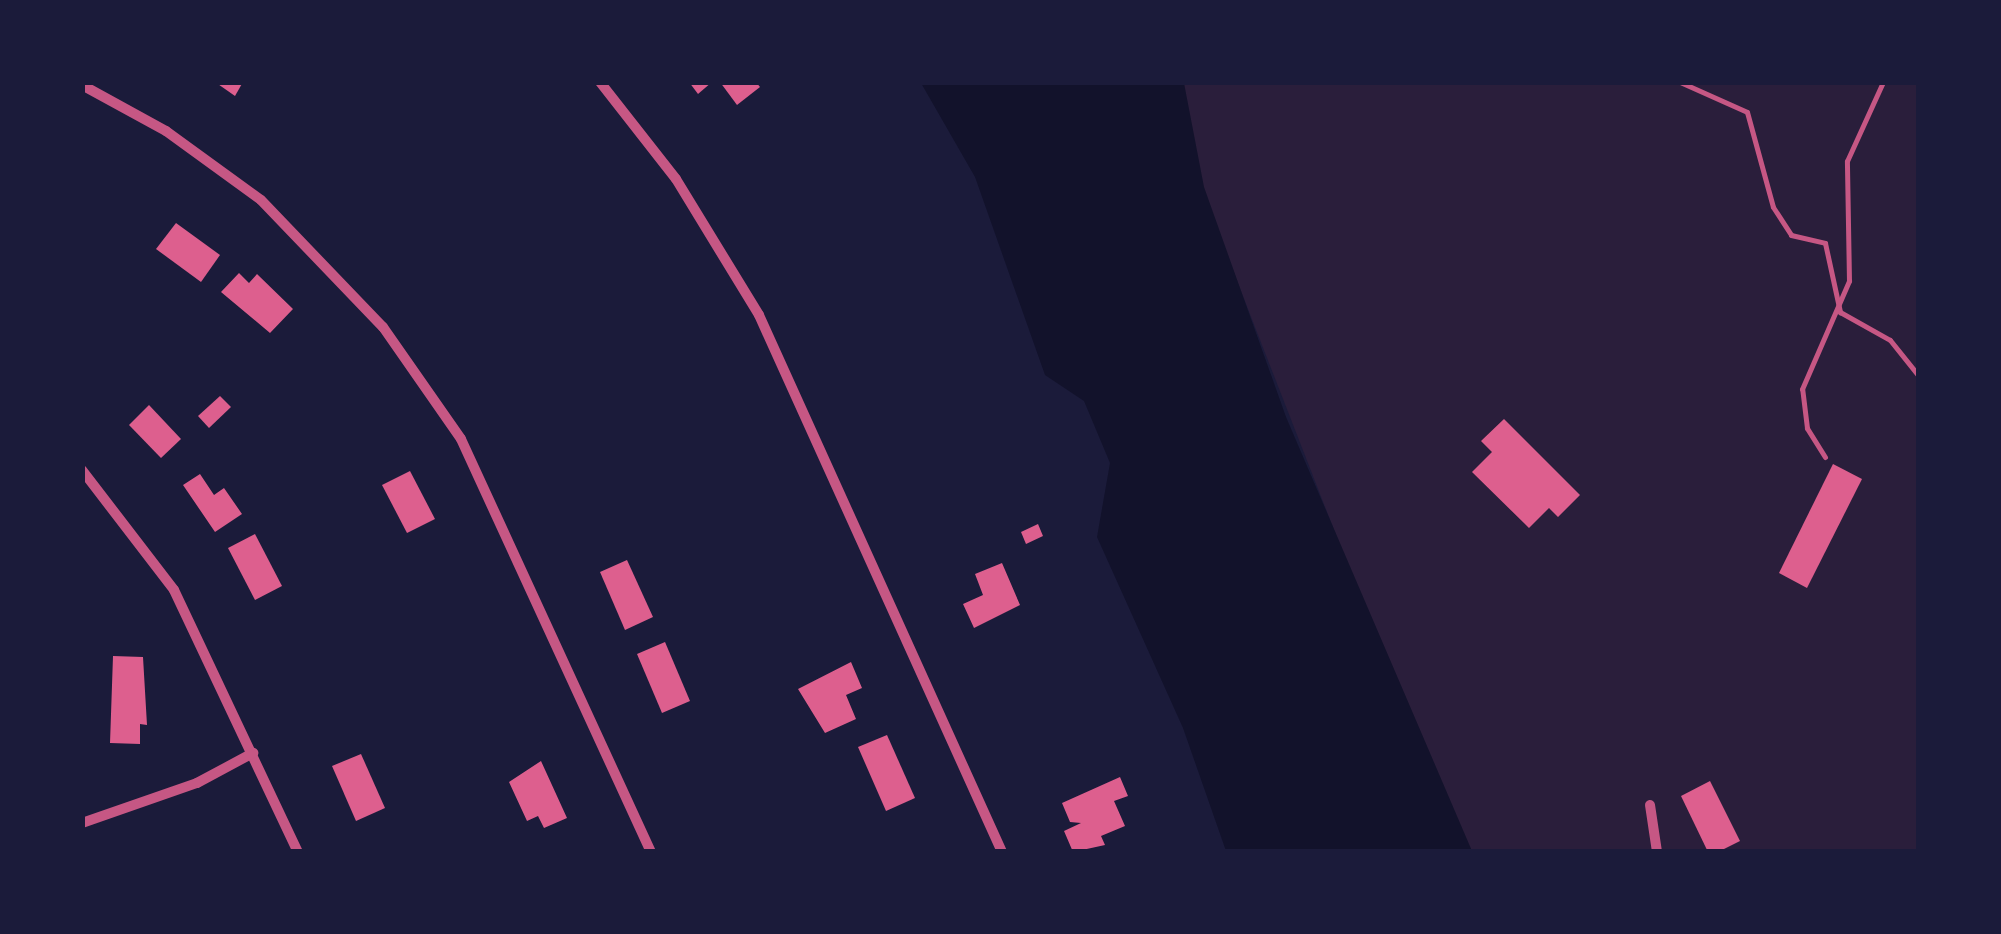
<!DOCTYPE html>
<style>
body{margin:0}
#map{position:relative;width:2001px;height:934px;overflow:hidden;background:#1b1b3a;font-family:Raleway,sans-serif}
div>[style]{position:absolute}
.green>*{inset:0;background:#2a1e3b}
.water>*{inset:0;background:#12122b}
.building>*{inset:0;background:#dd5f8e}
.service>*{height:5px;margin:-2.5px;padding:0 2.5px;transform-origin:2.5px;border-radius:2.5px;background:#c65784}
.minor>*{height:10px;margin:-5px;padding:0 5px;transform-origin:5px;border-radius:5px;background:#c65784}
span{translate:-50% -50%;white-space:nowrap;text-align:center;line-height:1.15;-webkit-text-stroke:9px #1b1b3a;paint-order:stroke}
.frame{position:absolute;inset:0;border:85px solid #1b1b3a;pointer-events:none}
</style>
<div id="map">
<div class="green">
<i style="clip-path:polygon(1160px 83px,1918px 83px,1918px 851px,1459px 851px)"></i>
</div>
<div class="water">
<i style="clip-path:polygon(921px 83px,1184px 83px,1204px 187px,1286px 417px,1472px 851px,1226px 851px,1183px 728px,1097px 537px,1110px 463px,1084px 401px,1045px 375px,975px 177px)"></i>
</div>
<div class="building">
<i style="clip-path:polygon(215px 82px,243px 82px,235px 96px)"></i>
<i style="clip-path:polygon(689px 82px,712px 82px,698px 94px)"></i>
<i style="clip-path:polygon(720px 82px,756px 82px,760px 87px,737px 105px)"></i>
<i style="clip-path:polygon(176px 223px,220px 255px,201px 282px,156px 249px)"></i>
<i style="clip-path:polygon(239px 273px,249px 283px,257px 274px,293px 309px,270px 333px,221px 292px)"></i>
<i style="clip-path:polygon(220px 396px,231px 407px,209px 428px,198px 416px)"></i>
<i style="clip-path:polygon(149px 405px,181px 439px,161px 458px,129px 425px)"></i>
<i style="clip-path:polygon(1504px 419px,1580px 495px,1558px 517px,1549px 508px,1529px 528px,1472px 472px,1492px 452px,1481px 441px)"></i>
<i style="clip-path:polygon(1833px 464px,1862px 479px,1807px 588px,1779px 573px)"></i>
<i style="clip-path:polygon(410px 471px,435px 519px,407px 533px,382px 485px)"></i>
<i style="clip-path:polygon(200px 474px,214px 495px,224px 488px,242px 514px,215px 532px,183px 485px)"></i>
<i style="clip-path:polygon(1038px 524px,1043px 536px,1026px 544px,1021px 532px)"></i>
<i style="clip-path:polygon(255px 534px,282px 586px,255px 600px,228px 548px)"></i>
<i style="clip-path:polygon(627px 560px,653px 617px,625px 630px,600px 572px)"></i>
<i style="clip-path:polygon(1002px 563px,1020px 605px,974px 628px,963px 604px,983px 595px,975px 574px)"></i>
<i style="clip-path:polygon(665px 642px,690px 701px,662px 713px,637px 654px)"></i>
<i style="clip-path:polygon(113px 656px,143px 657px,147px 725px,140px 724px,140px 744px,110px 743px)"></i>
<i style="clip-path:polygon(851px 662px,862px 688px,846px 695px,856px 719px,825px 733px,798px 689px)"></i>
<i style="clip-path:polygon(887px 735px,915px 798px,886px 811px,858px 747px)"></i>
<i style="clip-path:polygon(361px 754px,385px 808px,356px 821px,332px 766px)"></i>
<i style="clip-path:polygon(541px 761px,567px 818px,544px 828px,538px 816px,527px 821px,509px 782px)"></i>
<i style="clip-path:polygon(1120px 777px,1128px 796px,1114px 801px,1125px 826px,1101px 836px,1105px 845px,1073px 852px,1064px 831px,1081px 823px,1070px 822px,1062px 803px)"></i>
<i style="clip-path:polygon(1710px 781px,1740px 841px,1718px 852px,1708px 852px,1681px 796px)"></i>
</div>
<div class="service">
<i style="left:1680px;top:82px;width:73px;rotate:24.1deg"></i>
<i style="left:1747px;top:112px;width:98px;rotate:74.7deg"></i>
<i style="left:1773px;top:207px;width:33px;rotate:57deg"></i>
<i style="left:1791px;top:235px;width:35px;rotate:13deg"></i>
<i style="left:1825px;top:243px;width:71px;rotate:77.7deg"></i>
<i style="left:1840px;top:312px;width:57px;rotate:29.2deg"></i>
<i style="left:1890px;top:340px;width:45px;rotate:51.3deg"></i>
<i style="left:1825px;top:457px;width:34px;rotate:-122deg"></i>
<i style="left:1807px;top:428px;width:39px;rotate:-97deg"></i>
<i style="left:1802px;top:389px;width:118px;rotate:-66.5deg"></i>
<i style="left:1849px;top:281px;width:120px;rotate:-91deg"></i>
<i style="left:1847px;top:161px;width:87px;rotate:-65.5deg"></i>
</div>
<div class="minor">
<i style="left:600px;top:82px;width:123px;rotate:51.9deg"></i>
<i style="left:676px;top:179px;width:159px;rotate:58.6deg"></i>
<i style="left:759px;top:315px;width:589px;rotate:65.65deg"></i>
<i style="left:82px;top:85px;width:96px;rotate:28.7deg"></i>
<i style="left:166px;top:131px;width:117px;rotate:36deg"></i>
<i style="left:261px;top:200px;width:176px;rotate:46.2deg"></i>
<i style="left:383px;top:327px;width:136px;rotate:55.1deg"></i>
<i style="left:461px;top:439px;width:455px;rotate:65.3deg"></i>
<i style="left:82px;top:470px;width:151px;rotate:52.5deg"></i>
<i style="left:174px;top:590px;width:290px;rotate:64.7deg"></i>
<i style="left:1650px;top:805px;width:48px;rotate:81.5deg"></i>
<i style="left:82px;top:823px;width:122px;rotate:-19.2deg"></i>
<i style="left:197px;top:783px;width:64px;rotate:-28.2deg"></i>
</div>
<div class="frame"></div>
</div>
